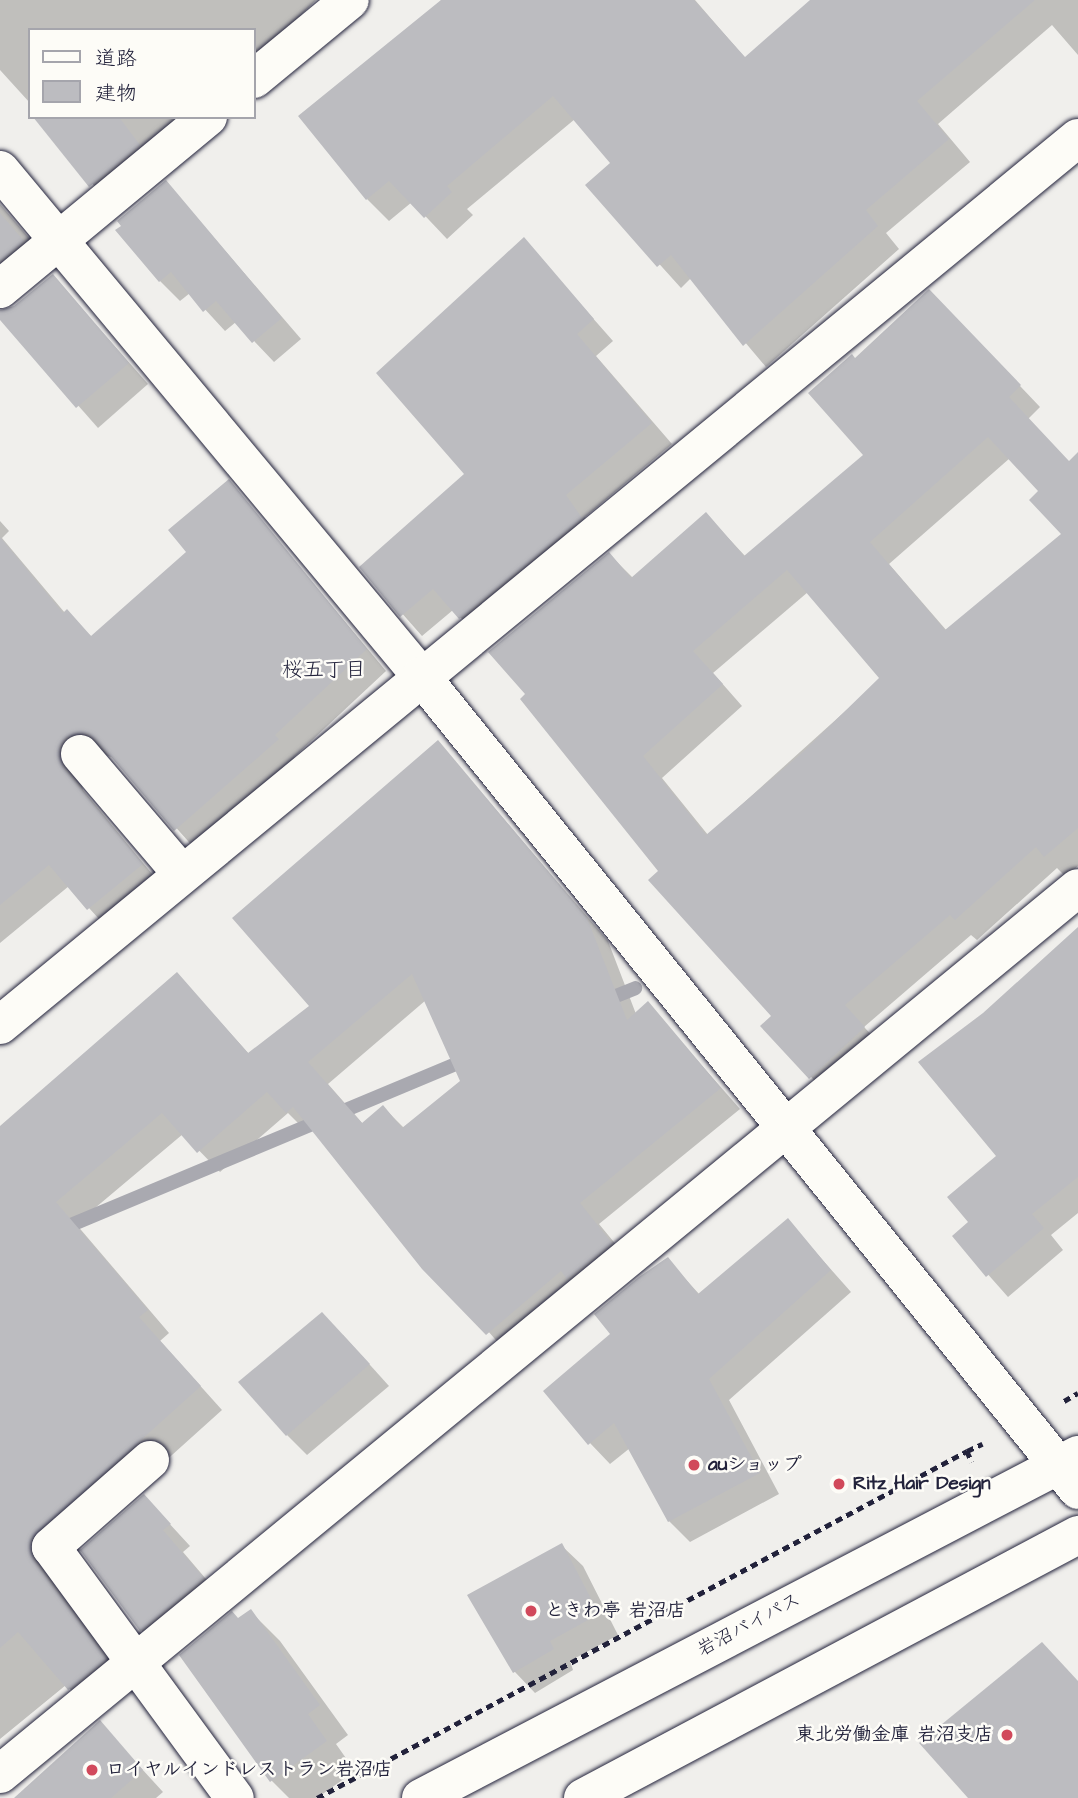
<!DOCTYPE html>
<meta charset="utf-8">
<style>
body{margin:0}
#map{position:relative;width:1078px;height:1798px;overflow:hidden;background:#f0efec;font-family:"Architects Daughter","Klee One",sans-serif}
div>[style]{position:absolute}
.shadow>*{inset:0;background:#0003}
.stream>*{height:14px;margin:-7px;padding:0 7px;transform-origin:7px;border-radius:7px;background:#a9a9b0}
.building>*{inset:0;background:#bcbcc0}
.path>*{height:4.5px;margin-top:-2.25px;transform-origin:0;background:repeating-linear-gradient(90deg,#22223b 0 7px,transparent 0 12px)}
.roads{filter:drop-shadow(0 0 2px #22223b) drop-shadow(0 0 2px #22223b)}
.street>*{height:38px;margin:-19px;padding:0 19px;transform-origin:19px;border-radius:19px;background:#fdfcf7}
.highway>*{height:38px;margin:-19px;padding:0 19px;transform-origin:19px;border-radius:19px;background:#fdfcf7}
.dots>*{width:19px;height:19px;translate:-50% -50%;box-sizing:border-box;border:4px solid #fdfcf7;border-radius:50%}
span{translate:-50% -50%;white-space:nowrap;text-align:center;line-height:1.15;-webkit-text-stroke:5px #fdfcf7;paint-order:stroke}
.poi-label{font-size:19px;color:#22223b;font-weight:700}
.left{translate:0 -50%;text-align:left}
.right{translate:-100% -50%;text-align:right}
.street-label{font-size:19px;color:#22223b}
.neighbourhood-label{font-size:21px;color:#22223b}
.legend{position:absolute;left:28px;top:28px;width:228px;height:91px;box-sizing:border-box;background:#fdfcf7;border:2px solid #a5a5ac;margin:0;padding:9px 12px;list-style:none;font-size:21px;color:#22223b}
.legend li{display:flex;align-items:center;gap:14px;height:35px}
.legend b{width:35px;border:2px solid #a5a5ac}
</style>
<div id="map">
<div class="shadow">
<i style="clip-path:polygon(0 0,316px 0,301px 15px,316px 33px,254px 58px,254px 30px,30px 30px,30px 103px,0 70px)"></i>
<i style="clip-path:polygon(441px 0,695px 0,746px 59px,812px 0,1078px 0,1078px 55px,1052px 25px,938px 124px,970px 162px,886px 233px,899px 249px,766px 367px,691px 278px,681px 288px,588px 185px,612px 164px,575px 119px,467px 209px,473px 215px,447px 239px,412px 202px,389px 221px,367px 199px)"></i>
<i style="clip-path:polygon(36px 117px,179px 117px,112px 207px)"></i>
<i style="clip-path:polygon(166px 182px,301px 339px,274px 362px,236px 322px,225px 331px,190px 293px,180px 301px,160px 281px)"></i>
<i style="clip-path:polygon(0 204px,47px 259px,0 287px)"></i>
<i style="clip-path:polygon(524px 240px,613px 341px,596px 356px,672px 444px,585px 517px,601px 540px,481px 638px,453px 610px,422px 636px,362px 568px,467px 474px)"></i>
<i style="clip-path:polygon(53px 276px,148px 384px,98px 428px,2px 319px)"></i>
<i style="clip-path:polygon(evenodd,950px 312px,1040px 407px,1028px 419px,1078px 472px,1078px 866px,1066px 877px,1057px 868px,977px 940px,971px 935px,864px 1027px,885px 1049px,831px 1098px,763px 1026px,773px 1016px,661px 871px,609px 554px,633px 578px,706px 514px,746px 557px,865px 455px,856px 360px,950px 312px,1010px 458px,1040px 491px,1064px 534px,947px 631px,889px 564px,1010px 458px,950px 312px,808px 592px,882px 678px,708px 835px,662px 778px,742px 706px,713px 673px,808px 592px)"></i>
<i style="clip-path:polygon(229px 482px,386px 671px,294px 757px,298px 761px,196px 850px,114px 758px,99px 753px,79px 769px,83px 790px,162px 886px,109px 930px,69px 886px,0 943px,0 521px,9px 531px,2px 538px,65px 613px,92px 637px,189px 552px)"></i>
<i style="clip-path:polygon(evenodd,438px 742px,608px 941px,636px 1014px,648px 1004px,740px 1109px,599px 1224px,632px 1264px,508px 1354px,312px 1129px,308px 1133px,288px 1113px,220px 1172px,183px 1134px,76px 1224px,169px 1333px,160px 1341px,222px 1410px,52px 1563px,127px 1682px,92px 1711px,66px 1685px,0 1739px,0 1127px,177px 974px,250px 1055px,311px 1006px,438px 742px,426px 1000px,462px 1082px,404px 1128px,383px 1107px,363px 1124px,328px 1084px,426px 1000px)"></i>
<i style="clip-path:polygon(1078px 930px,1078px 1213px,1051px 1235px,1063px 1250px,1008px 1297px,954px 1236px,970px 1222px,998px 1156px,984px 1015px)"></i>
<i style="clip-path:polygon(788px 1221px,851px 1292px,729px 1400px,779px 1494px,690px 1542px,669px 1521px,630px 1448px,610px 1464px,590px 1443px,612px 1334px,668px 1260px,700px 1295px)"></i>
<i style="clip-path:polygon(343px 1335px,389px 1386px,307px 1455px,287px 1435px)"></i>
<i style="clip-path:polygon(144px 1496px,190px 1546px,183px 1552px,223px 1599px,161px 1650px,141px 1630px)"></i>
<i style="clip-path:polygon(562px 1546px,583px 1566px,618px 1635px,570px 1661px,573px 1670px,535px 1693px,515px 1672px,469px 1596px)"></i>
<i style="clip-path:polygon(250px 1611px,280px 1641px,348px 1735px,336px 1744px,355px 1771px,317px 1798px,289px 1798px,272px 1781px,238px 1620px)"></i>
<i style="clip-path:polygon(100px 1723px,163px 1792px,156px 1798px,16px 1798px)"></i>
</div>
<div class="stream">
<i style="left:601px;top:1002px;width:37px;rotate:-22deg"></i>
<i style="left:59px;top:1230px;width:446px;rotate:-22.7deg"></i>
</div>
<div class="building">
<i style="clip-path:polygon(441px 0,694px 0,745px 57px,810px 0,1035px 0,917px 101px,949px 139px,866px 210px,878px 226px,743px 346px,671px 255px,657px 267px,585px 185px,610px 163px,553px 96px,447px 186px,452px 192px,424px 218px,389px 181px,366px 200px,298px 116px)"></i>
<i style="clip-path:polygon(33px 117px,119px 117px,140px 145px,89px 187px)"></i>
<i style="clip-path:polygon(166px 180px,282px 318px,252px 343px,216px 301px,203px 312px,171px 272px,159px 282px,115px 230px,121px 226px,117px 221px)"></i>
<i style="clip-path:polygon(0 213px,24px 241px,0 261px)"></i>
<i style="clip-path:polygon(524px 237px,594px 319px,577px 334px,652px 423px,566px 495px,582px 518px,459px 619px,433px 589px,400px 617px,359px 567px,464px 474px,376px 373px)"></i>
<i style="clip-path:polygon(53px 274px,129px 363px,76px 408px,0 320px,0 310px,14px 306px)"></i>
<i style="clip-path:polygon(evenodd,929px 289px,1021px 385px,1009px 397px,1069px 461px,1078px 452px,1078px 828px,1044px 857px,1036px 847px,955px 920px,950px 915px,845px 1005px,865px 1027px,809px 1079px,760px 1026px,771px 1016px,648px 880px,658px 871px,520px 699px,525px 694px,488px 652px,609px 552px,631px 578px,706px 512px,744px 556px,863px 455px,808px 393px,852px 354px,855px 358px,929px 289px,988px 437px,1038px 491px,1029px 500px,1061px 534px,945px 630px,870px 542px,988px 437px,929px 289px,787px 570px,879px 678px,803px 752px,706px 835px,643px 756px,723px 684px,693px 651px,787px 570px)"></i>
<i style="clip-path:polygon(229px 479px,367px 649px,275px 735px,279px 739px,174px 831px,96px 739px,87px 733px,66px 737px,59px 747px,63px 768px,143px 864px,87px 910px,49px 865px,0 905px,0 537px,63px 613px,67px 609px,91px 636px,186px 552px,168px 530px)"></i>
<i style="clip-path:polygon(evenodd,438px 740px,587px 918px,627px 1020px,648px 1001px,721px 1088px,580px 1203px,612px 1243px,567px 1279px,561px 1271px,486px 1335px,422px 1269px,293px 1107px,286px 1113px,267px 1092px,197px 1153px,162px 1113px,56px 1202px,148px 1310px,139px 1317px,201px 1386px,31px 1539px,33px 1560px,106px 1659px,68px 1690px,18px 1632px,0 1648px,0 1126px,177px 972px,248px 1053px,309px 1006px,232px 918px,438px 740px,412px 974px,460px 1081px,402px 1128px,383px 1105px,362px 1123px,308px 1062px,412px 974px)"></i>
<i style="clip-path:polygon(1078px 927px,1078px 1177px,1032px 1214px,1044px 1228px,986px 1277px,952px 1236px,968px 1222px,947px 1197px,996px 1156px,918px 1062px,983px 1013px)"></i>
<i style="clip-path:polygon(788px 1218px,831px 1270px,709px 1379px,760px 1473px,668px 1522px,614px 1423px,588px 1445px,543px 1391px,610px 1334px,594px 1314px,639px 1277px,668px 1257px,698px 1294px)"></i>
<i style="clip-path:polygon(322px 1312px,370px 1364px,286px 1436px,238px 1382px)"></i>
<i style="clip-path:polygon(144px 1494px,171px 1524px,163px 1530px,204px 1578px,140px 1631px,80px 1550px)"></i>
<i style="clip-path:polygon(562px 1543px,599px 1614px,550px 1641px,554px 1649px,513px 1673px,467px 1595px)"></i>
<i style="clip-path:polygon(251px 1609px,320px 1705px,308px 1714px,327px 1741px,270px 1782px,179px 1655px,232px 1611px,238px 1618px)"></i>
<i style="clip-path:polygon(1042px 1642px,1078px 1681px,1078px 1798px,968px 1798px,919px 1743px)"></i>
<i style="clip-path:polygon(100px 1720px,143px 1770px,111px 1798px,14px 1798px)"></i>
</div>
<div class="path">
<i style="left:1064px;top:1401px;width:16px;rotate:-30deg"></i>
<i style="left:967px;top:1451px;width:17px;rotate:-25deg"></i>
<i style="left:317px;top:1798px;width:737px;rotate:-28.1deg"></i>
<i style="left:967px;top:1451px;width:12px;rotate:66deg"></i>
</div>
<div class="roads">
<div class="street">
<i style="left:254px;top:79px;width:124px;rotate:-39.5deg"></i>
<i style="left:0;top:170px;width:658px;rotate:50.24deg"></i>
<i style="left:421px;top:676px;width:1046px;rotate:51.09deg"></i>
<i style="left:0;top:289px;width:270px;rotate:-39.6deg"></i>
<i style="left:80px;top:754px;width:157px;rotate:49.6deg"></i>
<i style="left:0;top:1025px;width:1396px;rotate:-39.45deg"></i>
<i style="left:150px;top:1460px;width:132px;rotate:138.7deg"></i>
<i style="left:51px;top:1547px;width:311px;rotate:53.8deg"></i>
<i style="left:0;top:1774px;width:1395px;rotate:-39.42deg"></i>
</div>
<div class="highway">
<i style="left:421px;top:1798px;width:741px;rotate:-27.57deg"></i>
<i style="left:583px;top:1798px;width:561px;rotate:-27.98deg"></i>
</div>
</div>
<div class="dots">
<i style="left:694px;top:1465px;background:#d1495b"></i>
<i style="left:839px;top:1484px;background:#d1495b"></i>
<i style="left:531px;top:1611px;background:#d1495b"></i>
<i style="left:1007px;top:1735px;background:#d1495b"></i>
<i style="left:92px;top:1770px;background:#d1495b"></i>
</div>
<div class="poi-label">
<span class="left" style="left:708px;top:1465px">auショップ</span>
<span class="left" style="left:853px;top:1484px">Ritz Hair Design</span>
<span class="left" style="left:545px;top:1611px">ときわ亭 岩沼店</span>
<span class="right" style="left:993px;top:1735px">東北労働金庫 岩沼支店</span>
<span class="left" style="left:106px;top:1770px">ロイヤルインドレストラン岩沼店</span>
</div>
<div class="street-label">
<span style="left:749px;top:1625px;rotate:-28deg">岩沼バイパス</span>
</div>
<div class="neighbourhood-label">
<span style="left:324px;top:670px">桜五丁目</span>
</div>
<ul class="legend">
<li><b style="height:9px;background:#fdfcf7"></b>道路</li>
<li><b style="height:19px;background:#bcbcc0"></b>建物</li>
</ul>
</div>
